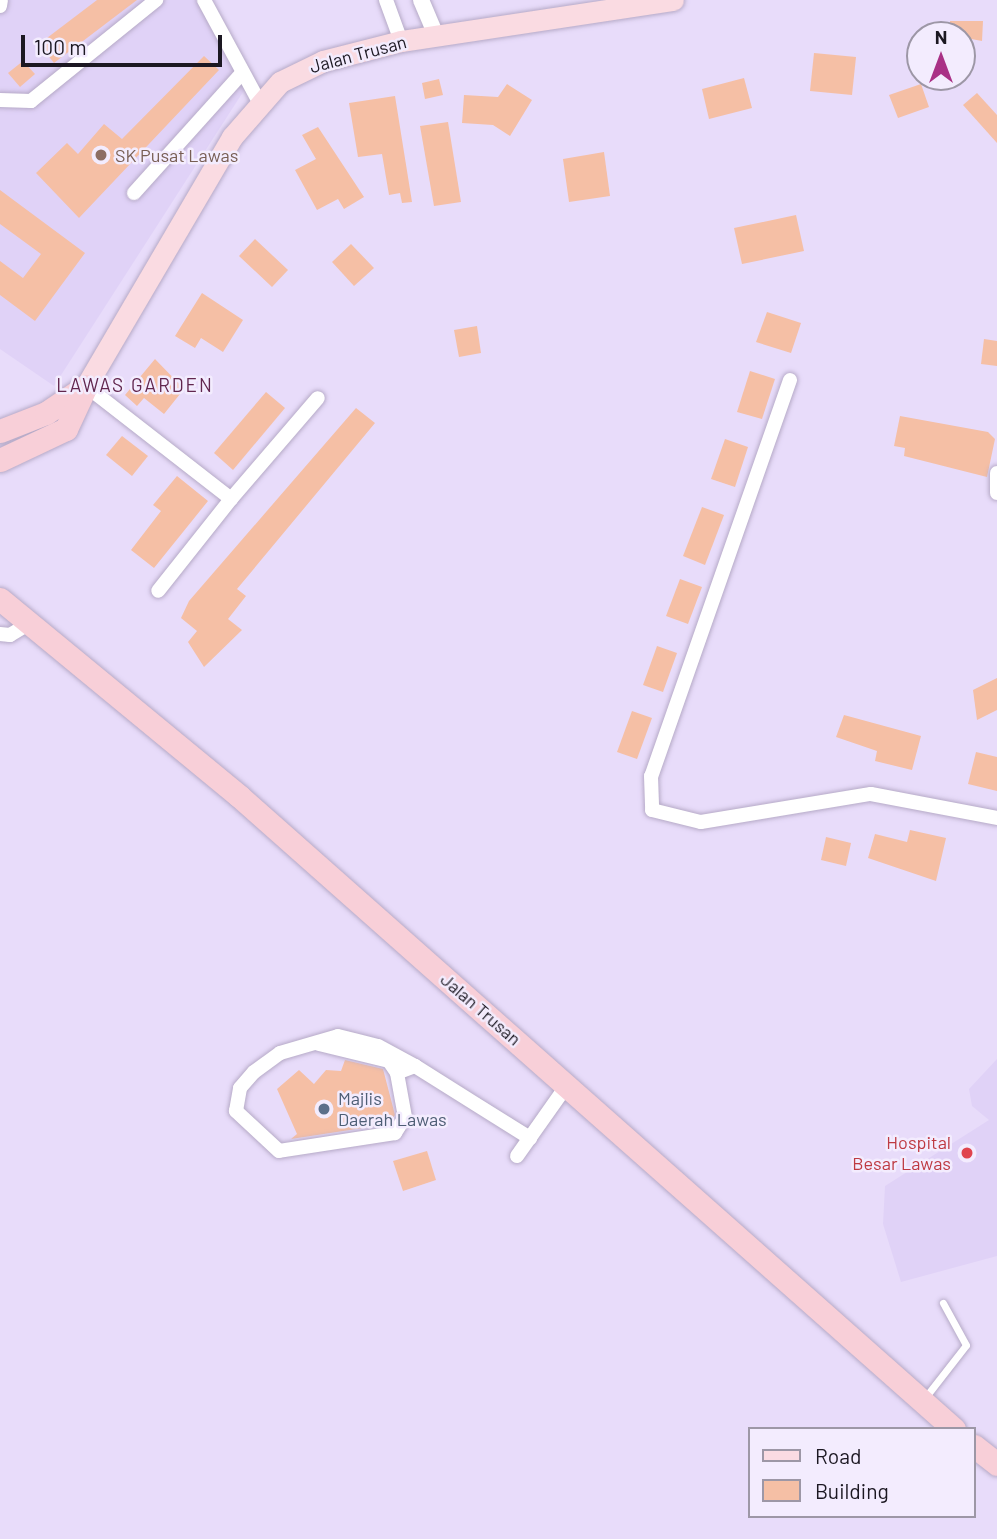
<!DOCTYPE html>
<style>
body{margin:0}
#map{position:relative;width:997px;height:1539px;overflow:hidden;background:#e8dcfa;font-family:Barlow,sans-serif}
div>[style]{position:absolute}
.built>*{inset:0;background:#e0d2f7}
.building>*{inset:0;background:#f5bfa5}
.roads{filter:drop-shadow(0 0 2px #b6aac7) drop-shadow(0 0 2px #b6aac7)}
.service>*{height:7px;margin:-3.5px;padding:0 3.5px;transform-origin:3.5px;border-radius:3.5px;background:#fff}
.minor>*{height:14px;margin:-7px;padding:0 7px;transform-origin:7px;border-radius:7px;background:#fff}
.tertiary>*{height:16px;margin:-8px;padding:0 8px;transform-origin:8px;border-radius:8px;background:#fff}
.primary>*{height:21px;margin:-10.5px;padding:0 10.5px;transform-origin:10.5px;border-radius:10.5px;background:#fadbe2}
.trunk>*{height:23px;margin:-11.5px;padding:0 11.5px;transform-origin:11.5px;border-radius:11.5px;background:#f8cfd8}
.dots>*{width:19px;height:19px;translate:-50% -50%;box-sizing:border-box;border:4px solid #f3ecfe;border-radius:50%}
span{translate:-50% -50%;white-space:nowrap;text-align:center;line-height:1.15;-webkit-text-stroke:5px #f3ecfe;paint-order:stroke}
.street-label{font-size:18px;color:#1c1822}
.education-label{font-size:18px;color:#785e54}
.left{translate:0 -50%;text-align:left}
.service-label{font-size:18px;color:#4e5e75}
.health-label{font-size:18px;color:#be3a42}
.right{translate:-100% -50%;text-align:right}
.neighbourhood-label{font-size:19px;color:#61264e;letter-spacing:2px}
.legend{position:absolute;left:748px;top:1427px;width:228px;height:91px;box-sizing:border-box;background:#f3ecfe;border:2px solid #9d97a6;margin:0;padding:9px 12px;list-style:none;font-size:21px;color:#1c1822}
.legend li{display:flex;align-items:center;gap:14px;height:35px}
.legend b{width:35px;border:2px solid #9d97a6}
.north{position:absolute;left:906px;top:21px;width:70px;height:70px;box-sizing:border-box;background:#f3ecfe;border:2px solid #9d97a6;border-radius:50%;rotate:0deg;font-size:19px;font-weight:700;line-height:28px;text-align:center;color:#1c1822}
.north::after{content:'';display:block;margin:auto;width:24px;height:32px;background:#a93186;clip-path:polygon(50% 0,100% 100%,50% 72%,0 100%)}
.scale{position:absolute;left:21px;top:35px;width:201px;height:32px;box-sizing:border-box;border:4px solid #1c1822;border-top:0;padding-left:9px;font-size:21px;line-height:24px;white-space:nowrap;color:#1c1822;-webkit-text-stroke:5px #f3ecfe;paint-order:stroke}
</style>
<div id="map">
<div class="built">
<i style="clip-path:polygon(0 0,211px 0,252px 78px,54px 386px,0 349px)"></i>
<i style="clip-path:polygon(997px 1059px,997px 1256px,901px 1282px,883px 1224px,885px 1186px,989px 1120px,972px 1106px,969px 1089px)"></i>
</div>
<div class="building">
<i style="clip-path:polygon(97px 0,137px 0,54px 63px,39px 44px)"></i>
<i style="clip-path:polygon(950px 21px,983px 21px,982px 41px,950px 35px)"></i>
<i style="clip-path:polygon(814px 53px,856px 57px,852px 95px,810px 91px)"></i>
<i style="clip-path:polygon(204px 56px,219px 70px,79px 218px,36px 173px,67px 143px,78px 154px,104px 124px,122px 139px)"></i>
<i style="clip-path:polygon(23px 61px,35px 74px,20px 87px,8px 73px)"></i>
<i style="clip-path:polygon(744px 78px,752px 108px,709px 119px,702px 89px)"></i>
<i style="clip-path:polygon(439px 79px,443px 95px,425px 99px,422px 83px)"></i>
<i style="clip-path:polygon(507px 84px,532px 100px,510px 136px,493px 125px,462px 123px,464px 95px,498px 97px)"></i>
<i style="clip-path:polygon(921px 84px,929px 107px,898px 118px,889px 95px)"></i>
<i style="clip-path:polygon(977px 93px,997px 115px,997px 143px,963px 105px)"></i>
<i style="clip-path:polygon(395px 96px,412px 202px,402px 203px,400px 193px,389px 195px,382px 154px,358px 157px,349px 103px)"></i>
<i style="clip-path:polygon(448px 122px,461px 202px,434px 206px,420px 126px)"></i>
<i style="clip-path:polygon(318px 127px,364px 197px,344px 209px,338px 199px,317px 210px,295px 170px,316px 159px,302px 135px)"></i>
<i style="clip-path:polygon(604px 152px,610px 196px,569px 202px,563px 159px)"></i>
<i style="clip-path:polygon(0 190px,85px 253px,35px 321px,0 295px,0 261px,23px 278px,41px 254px,0 224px)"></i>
<i style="clip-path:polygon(796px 215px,804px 251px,742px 264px,734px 228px)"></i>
<i style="clip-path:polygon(255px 239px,288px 270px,272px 287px,239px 256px)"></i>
<i style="clip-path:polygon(351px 244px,374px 268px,354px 286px,332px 262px)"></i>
<i style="clip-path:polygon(202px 293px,243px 320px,223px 352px,201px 338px,195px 348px,175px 336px)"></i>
<i style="clip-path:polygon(767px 312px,801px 323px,791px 353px,756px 342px)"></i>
<i style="clip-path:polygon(477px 326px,481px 353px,459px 357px,454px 330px)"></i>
<i style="clip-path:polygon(984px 339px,997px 341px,997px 366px,981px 364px)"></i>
<i style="clip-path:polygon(155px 359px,184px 389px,164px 414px,144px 398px,137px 406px,125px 395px)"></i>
<i style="clip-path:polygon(750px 371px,775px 379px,762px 419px,737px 412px)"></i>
<i style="clip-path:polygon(266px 392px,285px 408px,233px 470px,214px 453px)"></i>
<i style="clip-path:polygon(356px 408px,375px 423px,237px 589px,246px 596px,228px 619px,242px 630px,204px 667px,188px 642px,197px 631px,181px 618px,189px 601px)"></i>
<i style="clip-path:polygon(900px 416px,988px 432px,995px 439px,987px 477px,904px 456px,905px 448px,894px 446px)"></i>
<i style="clip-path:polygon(122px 436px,148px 456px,132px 476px,106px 455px)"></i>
<i style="clip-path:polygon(725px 439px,748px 447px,735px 487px,711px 479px)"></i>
<i style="clip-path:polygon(177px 476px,208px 501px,154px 568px,131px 550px,161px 511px,153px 505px)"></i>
<i style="clip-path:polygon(702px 507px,724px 515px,705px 565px,683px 556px)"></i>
<i style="clip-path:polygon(680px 579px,702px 587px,688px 624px,666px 616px)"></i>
<i style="clip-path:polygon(657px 646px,677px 653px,663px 692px,643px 685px)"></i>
<i style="clip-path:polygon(997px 678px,997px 710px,977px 720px,973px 690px)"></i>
<i style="clip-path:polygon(632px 711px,652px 718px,637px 759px,617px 752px)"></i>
<i style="clip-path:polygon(844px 715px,921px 736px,912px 770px,875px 761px,877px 751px,836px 737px)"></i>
<i style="clip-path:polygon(976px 752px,997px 757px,997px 791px,968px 784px)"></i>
<i style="clip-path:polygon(910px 830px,946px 838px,936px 881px,868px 858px,875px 834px,907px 842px)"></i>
<i style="clip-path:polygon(826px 837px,851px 843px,846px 866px,821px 860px)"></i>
<i style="clip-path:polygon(345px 1060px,383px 1069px,395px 1115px,389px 1124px,291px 1139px,297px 1134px,277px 1089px,299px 1070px,314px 1084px,326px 1070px,341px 1071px)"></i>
<i style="clip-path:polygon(427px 1151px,436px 1180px,403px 1191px,393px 1161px)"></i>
</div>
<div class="roads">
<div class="service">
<i style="left:924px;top:1399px;width:68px;rotate:-52.1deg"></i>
<i style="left:966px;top:1345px;width:48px;rotate:-118.7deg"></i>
</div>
<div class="minor">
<i style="left:204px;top:0;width:114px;rotate:61.6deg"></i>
<i style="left:386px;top:0;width:44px;rotate:69.9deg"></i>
<i style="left:0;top:6px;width:6px;rotate:-81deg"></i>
<i style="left:0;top:100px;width:31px;rotate:2deg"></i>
<i style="left:31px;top:101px;width:161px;rotate:-38.9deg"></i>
<i style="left:134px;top:193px;width:161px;rotate:-48deg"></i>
<i style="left:790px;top:380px;width:420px;rotate:109.3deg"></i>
<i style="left:651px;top:776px;width:34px;rotate:88deg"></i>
<i style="left:652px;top:810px;width:50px;rotate:13.8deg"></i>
<i style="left:701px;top:822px;width:172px;rotate:-9.4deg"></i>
<i style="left:871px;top:794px;width:128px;rotate:10.8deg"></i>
<i style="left:86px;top:386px;width:184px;rotate:37.9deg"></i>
<i style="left:231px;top:499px;width:117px;rotate:128.4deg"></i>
<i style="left:997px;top:473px;width:20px;rotate:90deg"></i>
<i style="left:231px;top:499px;width:133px;rotate:-49.3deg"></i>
<i style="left:0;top:634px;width:10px;rotate:6deg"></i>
<i style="left:10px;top:635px;width:26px;rotate:-31deg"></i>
<i style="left:319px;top:1044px;width:72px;rotate:13.7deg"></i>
<i style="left:389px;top:1061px;width:14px;rotate:56deg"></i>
<i style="left:415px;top:1066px;width:19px;rotate:159deg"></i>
<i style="left:397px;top:1073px;width:45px;rotate:79.7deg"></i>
<i style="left:405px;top:1117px;width:19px;rotate:122deg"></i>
<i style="left:395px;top:1133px;width:117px;rotate:171.2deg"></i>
<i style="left:279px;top:1151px;width:59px;rotate:-137.1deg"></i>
<i style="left:236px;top:1111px;width:23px;rotate:-80deg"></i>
<i style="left:240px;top:1088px;width:21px;rotate:-49deg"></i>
<i style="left:254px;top:1072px;width:32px;rotate:-36deg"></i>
<i style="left:280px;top:1053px;width:60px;rotate:-16.3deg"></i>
<i style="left:338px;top:1036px;width:41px;rotate:14deg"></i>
<i style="left:378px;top:1046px;width:42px;rotate:28.4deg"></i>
<i style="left:415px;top:1066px;width:136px;rotate:32.1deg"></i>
<i style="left:517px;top:1156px;width:87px;rotate:-54.8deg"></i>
</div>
<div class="tertiary">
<i style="left:421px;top:0;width:39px;rotate:67deg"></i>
</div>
<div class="primary">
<i style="left:86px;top:386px;width:289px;rotate:-59.6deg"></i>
<i style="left:232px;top:137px;width:73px;rotate:-48.9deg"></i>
<i style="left:280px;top:82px;width:48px;rotate:-26deg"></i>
<i style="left:323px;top:61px;width:81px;rotate:-14.4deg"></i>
<i style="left:401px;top:41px;width:275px;rotate:-8.6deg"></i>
</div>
<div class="trunk">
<i style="left:0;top:431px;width:49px;rotate:-21.4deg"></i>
<i style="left:46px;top:413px;width:48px;rotate:-34deg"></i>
<i style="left:0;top:460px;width:73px;rotate:-25.2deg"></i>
<i style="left:66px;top:429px;width:47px;rotate:-65.1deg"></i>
<i style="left:0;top:599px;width:310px;rotate:39.5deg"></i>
<i style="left:239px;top:796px;width:955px;rotate:41.52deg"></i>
<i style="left:974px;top:1446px;width:29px;rotate:38deg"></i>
</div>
</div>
<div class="dots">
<i style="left:101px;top:155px;background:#8d6e63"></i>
<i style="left:324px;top:1109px;background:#5c6f8a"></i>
<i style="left:967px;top:1153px;background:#e0444e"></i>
</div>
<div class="street-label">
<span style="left:358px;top:54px;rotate:-15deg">Jalan Trusan</span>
<span style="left:481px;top:1009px;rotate:41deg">Jalan Trusan</span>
</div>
<div class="education-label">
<span class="left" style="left:115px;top:155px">SK Pusat Lawas</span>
</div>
<div class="service-label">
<span class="left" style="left:338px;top:1109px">Majlis<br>Daerah Lawas</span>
</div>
<div class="health-label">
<span class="right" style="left:951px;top:1153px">Hospital<br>Besar Lawas</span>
</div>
<div class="neighbourhood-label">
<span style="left:135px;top:385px">LAWAS GARDEN</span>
</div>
<ul class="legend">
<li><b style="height:9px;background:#fadbe2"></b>Road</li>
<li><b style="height:19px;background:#f5bfa5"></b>Building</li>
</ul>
<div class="north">N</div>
<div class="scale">100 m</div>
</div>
